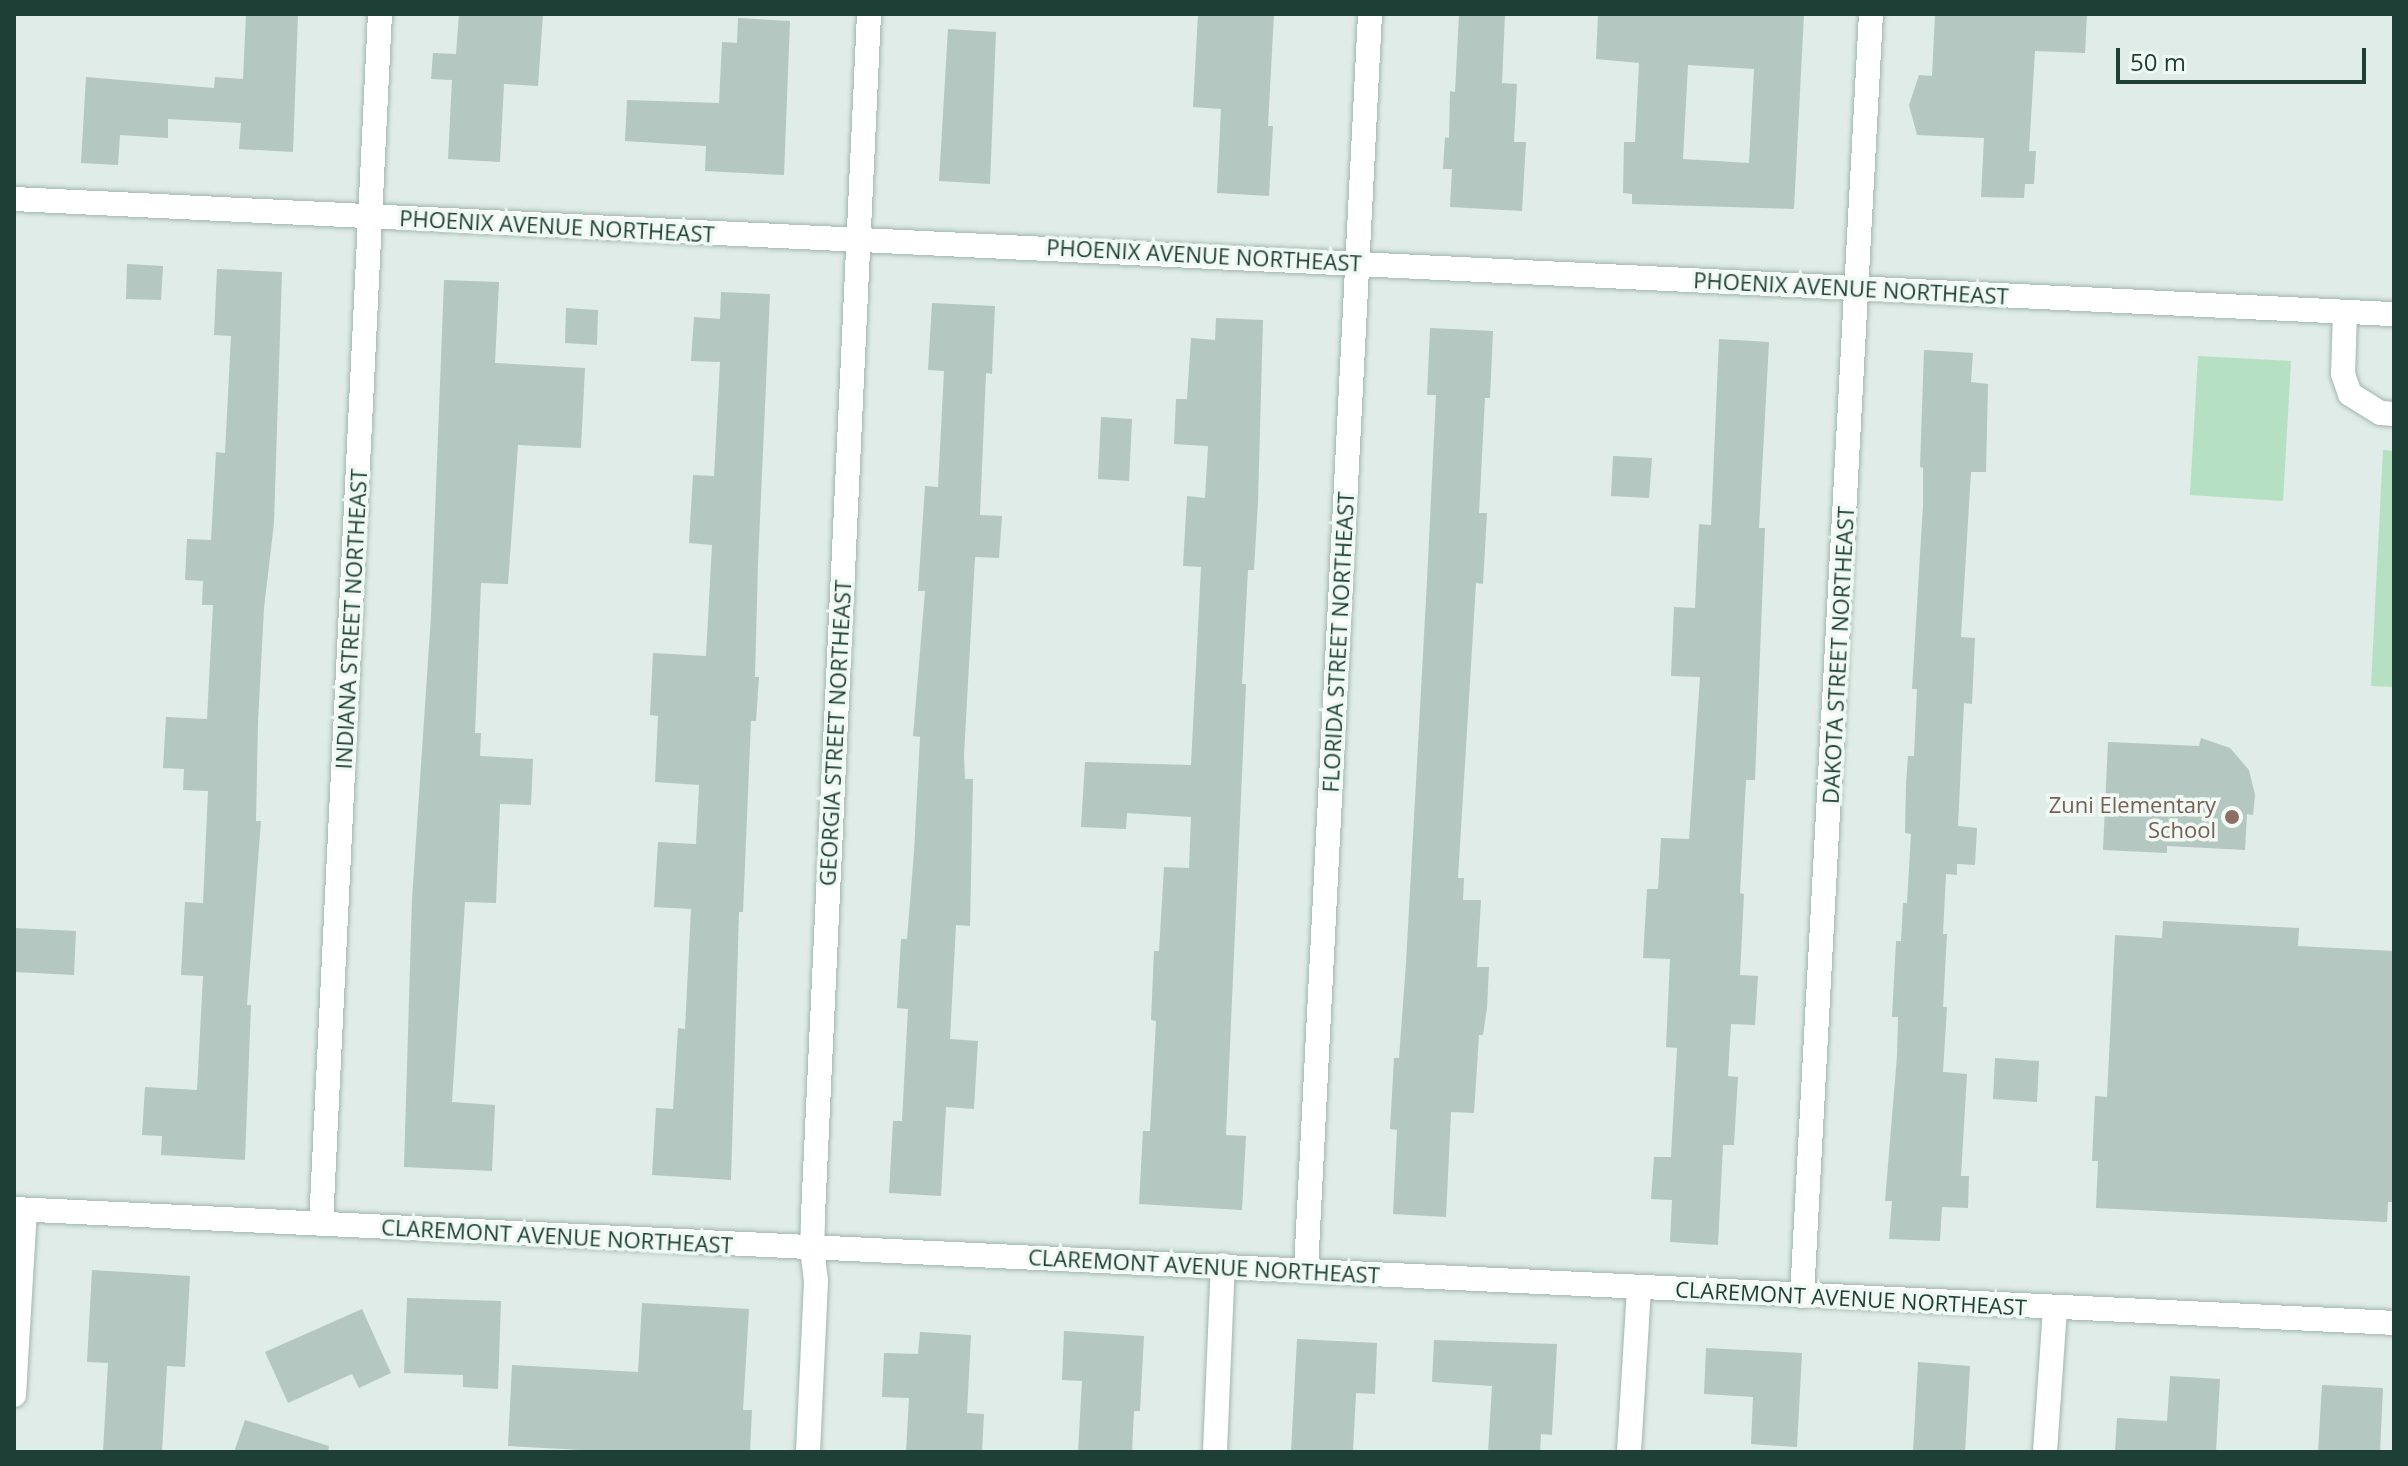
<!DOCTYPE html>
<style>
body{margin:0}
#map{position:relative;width:2408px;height:1466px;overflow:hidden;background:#dfece7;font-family:"Open Sans",sans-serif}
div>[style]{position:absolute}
.green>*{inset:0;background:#b5e0c2}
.building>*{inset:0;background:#b4c7c0}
.roads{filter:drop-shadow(0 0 2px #a1b5ae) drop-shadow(0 0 2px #a1b5ae)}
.minor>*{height:24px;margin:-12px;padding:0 12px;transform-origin:12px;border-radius:12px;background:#fff}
.dots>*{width:22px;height:22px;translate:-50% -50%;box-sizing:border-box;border:4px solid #f0f9f4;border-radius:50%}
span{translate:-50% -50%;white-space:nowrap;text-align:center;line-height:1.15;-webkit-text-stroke:7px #f0f9f4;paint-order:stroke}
.street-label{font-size:22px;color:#1e3f36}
.education-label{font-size:22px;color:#785e54}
.right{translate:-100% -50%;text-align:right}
.frame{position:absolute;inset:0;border:16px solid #1e3f36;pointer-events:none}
.scale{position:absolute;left:2116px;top:48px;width:250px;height:36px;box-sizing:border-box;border:4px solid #1e3f36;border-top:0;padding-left:10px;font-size:24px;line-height:28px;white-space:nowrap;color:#1e3f36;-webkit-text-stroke:6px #f0f9f4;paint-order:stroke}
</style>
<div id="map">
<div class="green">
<i style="clip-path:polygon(2198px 356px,2291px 361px,2283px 501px,2190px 495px)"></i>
<i style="clip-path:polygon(2383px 450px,2394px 451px,2394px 687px,2371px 686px)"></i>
</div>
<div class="building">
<i style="clip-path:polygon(246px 14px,298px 14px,293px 152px,239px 149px,241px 123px,168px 119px,168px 138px,120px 135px,118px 165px,81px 163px,86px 77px,214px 88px,215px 77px,243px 79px)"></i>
<i style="clip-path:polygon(459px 14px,543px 14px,538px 86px,504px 84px,500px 162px,448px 159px,452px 80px,431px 79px,433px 53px,456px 54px)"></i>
<i style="clip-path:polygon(1198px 14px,1274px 14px,1268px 126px,1273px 126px,1269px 196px,1217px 193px,1221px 109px,1193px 107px)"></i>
<i style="clip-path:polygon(1459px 14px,1505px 14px,1502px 83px,1517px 84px,1514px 142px,1526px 142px,1522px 211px,1450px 207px,1452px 169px,1443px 169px,1445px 137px,1449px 138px,1450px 91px,1455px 92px)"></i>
<i style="clip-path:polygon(evenodd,1598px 14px,1804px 14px,1794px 209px,1632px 204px,1632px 194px,1623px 193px,1624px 142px,1635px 142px,1639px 63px,1596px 59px,1598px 14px,1688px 65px,1754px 69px,1749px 163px,1683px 159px,1688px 65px)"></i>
<i style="clip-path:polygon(1935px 14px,2087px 14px,2085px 53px,2035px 51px,2029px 151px,2036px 151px,2034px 184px,2025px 184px,2024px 198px,1981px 197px,1984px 138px,1917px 135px,1909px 105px,1919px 75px,1932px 76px)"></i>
<i style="clip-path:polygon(738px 18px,790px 21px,784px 175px,705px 171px,706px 146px,625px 141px,627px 100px,719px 103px,722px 42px,737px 43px)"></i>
<i style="clip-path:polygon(948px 29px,996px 32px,990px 184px,939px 181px)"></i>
<i style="clip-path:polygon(127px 264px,163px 266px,161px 300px,126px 299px)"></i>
<i style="clip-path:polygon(217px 269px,282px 272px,274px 523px,264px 608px,258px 722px,256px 821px,261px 821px,247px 1005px,251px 1005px,245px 1160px,161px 1155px,162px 1136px,142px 1135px,145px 1087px,197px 1090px,203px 976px,181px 975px,185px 902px,203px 903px,208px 791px,183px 790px,184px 769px,163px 768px,166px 717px,207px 719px,213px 605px,202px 605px,203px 581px,185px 580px,187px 539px,211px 540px,216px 452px,225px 453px,231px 336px,214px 335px)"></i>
<i style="clip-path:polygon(444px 280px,499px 282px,495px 363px,585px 368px,581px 448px,518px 445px,508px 584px,481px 583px,475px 733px,481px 733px,480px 756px,533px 759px,531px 805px,500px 804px,496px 903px,465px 902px,452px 1102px,495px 1105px,492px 1171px,404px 1167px,412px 899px,431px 616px)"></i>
<i style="clip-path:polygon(721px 292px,770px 294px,758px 563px,755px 677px,759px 677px,756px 721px,751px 721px,743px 912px,739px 912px,731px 1180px,652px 1175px,656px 1108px,673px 1109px,678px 1028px,685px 1029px,691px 909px,654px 907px,658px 842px,696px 844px,699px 785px,655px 782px,658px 716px,650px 715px,653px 653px,706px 656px,712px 545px,689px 543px,693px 475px,714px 476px,720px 362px,691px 361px,694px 317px,720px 319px)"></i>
<i style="clip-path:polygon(932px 303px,995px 306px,992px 374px,986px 373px,980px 515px,1002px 516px,999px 558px,975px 557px,964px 755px,965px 779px,973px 779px,970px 926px,956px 925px,950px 1039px,978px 1041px,974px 1109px,946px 1107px,941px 1196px,889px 1193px,893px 1121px,902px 1121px,908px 1009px,897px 1008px,901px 939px,907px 939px,914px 852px,920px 737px,913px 736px,925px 591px,918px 591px,925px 486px,938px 487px,944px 371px,928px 370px)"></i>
<i style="clip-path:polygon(566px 308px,598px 310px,597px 345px,565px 343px)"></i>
<i style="clip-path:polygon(1216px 318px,1263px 320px,1258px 501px,1254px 570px,1248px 570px,1242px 684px,1246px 684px,1226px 1135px,1246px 1136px,1242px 1210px,1139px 1204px,1143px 1131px,1150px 1131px,1156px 1021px,1151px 1020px,1154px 951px,1159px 951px,1164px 867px,1189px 868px,1191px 817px,1127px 813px,1126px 829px,1081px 827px,1085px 762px,1191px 765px,1201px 567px,1183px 566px,1187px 496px,1205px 498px,1208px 446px,1174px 444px,1176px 399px,1187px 399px,1191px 338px,1215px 340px)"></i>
<i style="clip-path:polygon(1430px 328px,1493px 331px,1490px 398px,1485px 398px,1479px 513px,1487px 513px,1483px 584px,1476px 583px,1458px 878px,1464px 878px,1463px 900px,1481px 900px,1477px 967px,1489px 967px,1487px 1008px,1483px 1035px,1479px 1035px,1474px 1113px,1451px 1112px,1446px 1217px,1393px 1214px,1397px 1130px,1390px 1129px,1394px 1058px,1399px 1058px,1406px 963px,1427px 581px,1436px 395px,1427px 395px)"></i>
<i style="clip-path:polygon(1719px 339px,1769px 342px,1759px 528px,1765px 528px,1755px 780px,1746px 780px,1740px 893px,1744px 894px,1740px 975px,1758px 976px,1755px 1025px,1731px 1024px,1728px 1076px,1738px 1077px,1734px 1145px,1723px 1145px,1718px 1245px,1670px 1242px,1672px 1200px,1651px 1199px,1654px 1157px,1671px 1157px,1677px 1048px,1666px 1047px,1670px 959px,1643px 958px,1647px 889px,1658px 889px,1661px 838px,1689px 839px,1700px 677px,1671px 676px,1674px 607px,1695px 608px,1699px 524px,1711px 525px)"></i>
<i style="clip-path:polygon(1924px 350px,1973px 353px,1971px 382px,1988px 384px,1986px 472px,1971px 472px,1961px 637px,1975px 638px,1972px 704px,1964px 703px,1958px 826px,1977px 828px,1975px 865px,1957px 864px,1957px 875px,1946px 874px,1943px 934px,1947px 934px,1943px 1007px,1947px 1007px,1943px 1072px,1967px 1074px,1961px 1176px,1969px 1176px,1968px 1208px,1942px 1207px,1940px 1241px,1889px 1239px,1892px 1201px,1885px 1201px,1897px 1056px,1898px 1017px,1892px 1017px,1896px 941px,1901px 941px,1903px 903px,1907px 903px,1911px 834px,1905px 833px,1906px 784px,1908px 756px,1914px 756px,1917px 689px,1912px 689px,1923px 505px,1923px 468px,1920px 467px)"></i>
<i style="clip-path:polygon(1101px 417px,1132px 419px,1129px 481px,1098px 479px)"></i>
<i style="clip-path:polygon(1613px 456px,1652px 458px,1649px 498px,1611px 496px)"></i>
<i style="clip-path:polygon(2201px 738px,2230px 748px,2249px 770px,2255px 795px,2253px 815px,2247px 814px,2245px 850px,2167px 846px,2167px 853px,2103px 850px,2108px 742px,2199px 746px)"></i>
<i style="clip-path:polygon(2163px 921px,2299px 928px,2298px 946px,2394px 951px,2394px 1202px,2388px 1202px,2387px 1222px,2096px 1208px,2098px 1161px,2092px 1161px,2095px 1096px,2107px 1097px,2115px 935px,2162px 938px)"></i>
<i style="clip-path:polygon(14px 928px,76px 931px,74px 975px,14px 972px)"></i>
<i style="clip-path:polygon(1995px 1058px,2039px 1061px,2037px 1102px,1993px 1099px)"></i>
<i style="clip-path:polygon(92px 1270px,190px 1276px,185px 1367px,167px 1366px,162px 1452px,103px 1452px,108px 1363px,87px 1362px)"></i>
<i style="clip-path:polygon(407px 1298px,501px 1301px,498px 1389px,463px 1387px,463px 1375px,404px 1373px)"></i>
<i style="clip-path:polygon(642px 1303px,749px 1309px,743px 1410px,752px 1410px,750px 1452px,617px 1452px,508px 1446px,512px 1365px,638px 1372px)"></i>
<i style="clip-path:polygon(362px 1309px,391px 1373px,359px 1388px,352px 1374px,288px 1403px,265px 1352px)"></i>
<i style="clip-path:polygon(1064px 1331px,1144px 1336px,1140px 1411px,1134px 1411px,1132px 1452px,1078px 1452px,1082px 1381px,1062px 1380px)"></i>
<i style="clip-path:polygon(920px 1332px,971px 1335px,967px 1413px,984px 1414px,982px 1452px,906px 1452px,909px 1398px,882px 1397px,884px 1353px,918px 1354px)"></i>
<i style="clip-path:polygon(1297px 1339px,1377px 1343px,1375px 1394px,1356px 1393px,1353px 1452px,1291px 1452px)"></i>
<i style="clip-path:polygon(1434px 1340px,1557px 1344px,1552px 1435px,1541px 1434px,1540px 1452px,1488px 1452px,1492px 1386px,1432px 1382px)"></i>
<i style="clip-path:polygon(1706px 1348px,1802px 1353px,1797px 1447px,1751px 1444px,1753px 1397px,1704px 1394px)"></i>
<i style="clip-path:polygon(1918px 1362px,1970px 1366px,1965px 1452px,1913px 1452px)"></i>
<i style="clip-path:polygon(2170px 1376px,2220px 1379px,2216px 1452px,2115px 1452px,2117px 1418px,2167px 1421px)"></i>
<i style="clip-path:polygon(2322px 1385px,2383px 1388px,2380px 1452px,2318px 1452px)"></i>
<i style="clip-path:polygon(245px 1420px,329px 1446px,328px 1452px,234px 1452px)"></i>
</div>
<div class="roads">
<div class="minor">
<i style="left:14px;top:199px;width:2383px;rotate:2.77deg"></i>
<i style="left:2345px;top:312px;width:62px;rotate:91.8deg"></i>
<i style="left:2343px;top:374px;width:21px;rotate:71deg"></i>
<i style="left:2350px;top:394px;width:36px;rotate:32deg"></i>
<i style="left:2381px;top:413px;width:13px;rotate:4deg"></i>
<i style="left:14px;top:1209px;width:2383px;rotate:2.74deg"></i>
<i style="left:321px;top:1224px;width:1211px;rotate:-87.21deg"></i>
<i style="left:1306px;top:1269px;width:1257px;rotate:-87.08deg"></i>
<i style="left:1802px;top:1296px;width:1284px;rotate:-86.92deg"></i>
<i style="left:14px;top:1395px;width:185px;rotate:-86.6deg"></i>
<i style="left:808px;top:1452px;width:171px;rotate:-87.3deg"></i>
<i style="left:816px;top:1281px;width:31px;rotate:-97deg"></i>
<i style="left:812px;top:1250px;width:35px;rotate:-88deg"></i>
<i style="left:813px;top:1215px;width:1202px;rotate:-87.33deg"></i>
<i style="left:1215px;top:1452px;width:187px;rotate:-87.6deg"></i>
<i style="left:1629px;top:1452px;width:165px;rotate:-86.5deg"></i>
<i style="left:2045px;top:1452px;width:143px;rotate:-86deg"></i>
</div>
</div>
<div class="dots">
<i style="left:2232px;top:817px;background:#8d6e63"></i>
</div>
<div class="street-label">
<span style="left:557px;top:226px;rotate:3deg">PHOENIX AVENUE NORTHEAST</span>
<span style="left:1204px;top:255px;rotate:3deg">PHOENIX AVENUE NORTHEAST</span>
<span style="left:1851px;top:288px;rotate:3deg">PHOENIX AVENUE NORTHEAST</span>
<span style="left:351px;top:619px;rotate:-87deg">INDIANA STREET NORTHEAST</span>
<span style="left:1338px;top:642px;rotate:-87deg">FLORIDA STREET NORTHEAST</span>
<span style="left:1838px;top:655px;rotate:-87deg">DAKOTA STREET NORTHEAST</span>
<span style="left:835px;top:733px;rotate:-87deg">GEORGIA STREET NORTHEAST</span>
<span style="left:557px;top:1236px;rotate:3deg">CLAREMONT AVENUE NORTHEAST</span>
<span style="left:1204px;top:1266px;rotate:3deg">CLAREMONT AVENUE NORTHEAST</span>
<span style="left:1851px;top:1298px;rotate:3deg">CLAREMONT AVENUE NORTHEAST</span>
</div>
<div class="education-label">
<span class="right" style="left:2216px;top:817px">Zuni Elementary<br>School</span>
</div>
<div class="frame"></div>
<div class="scale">50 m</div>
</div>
